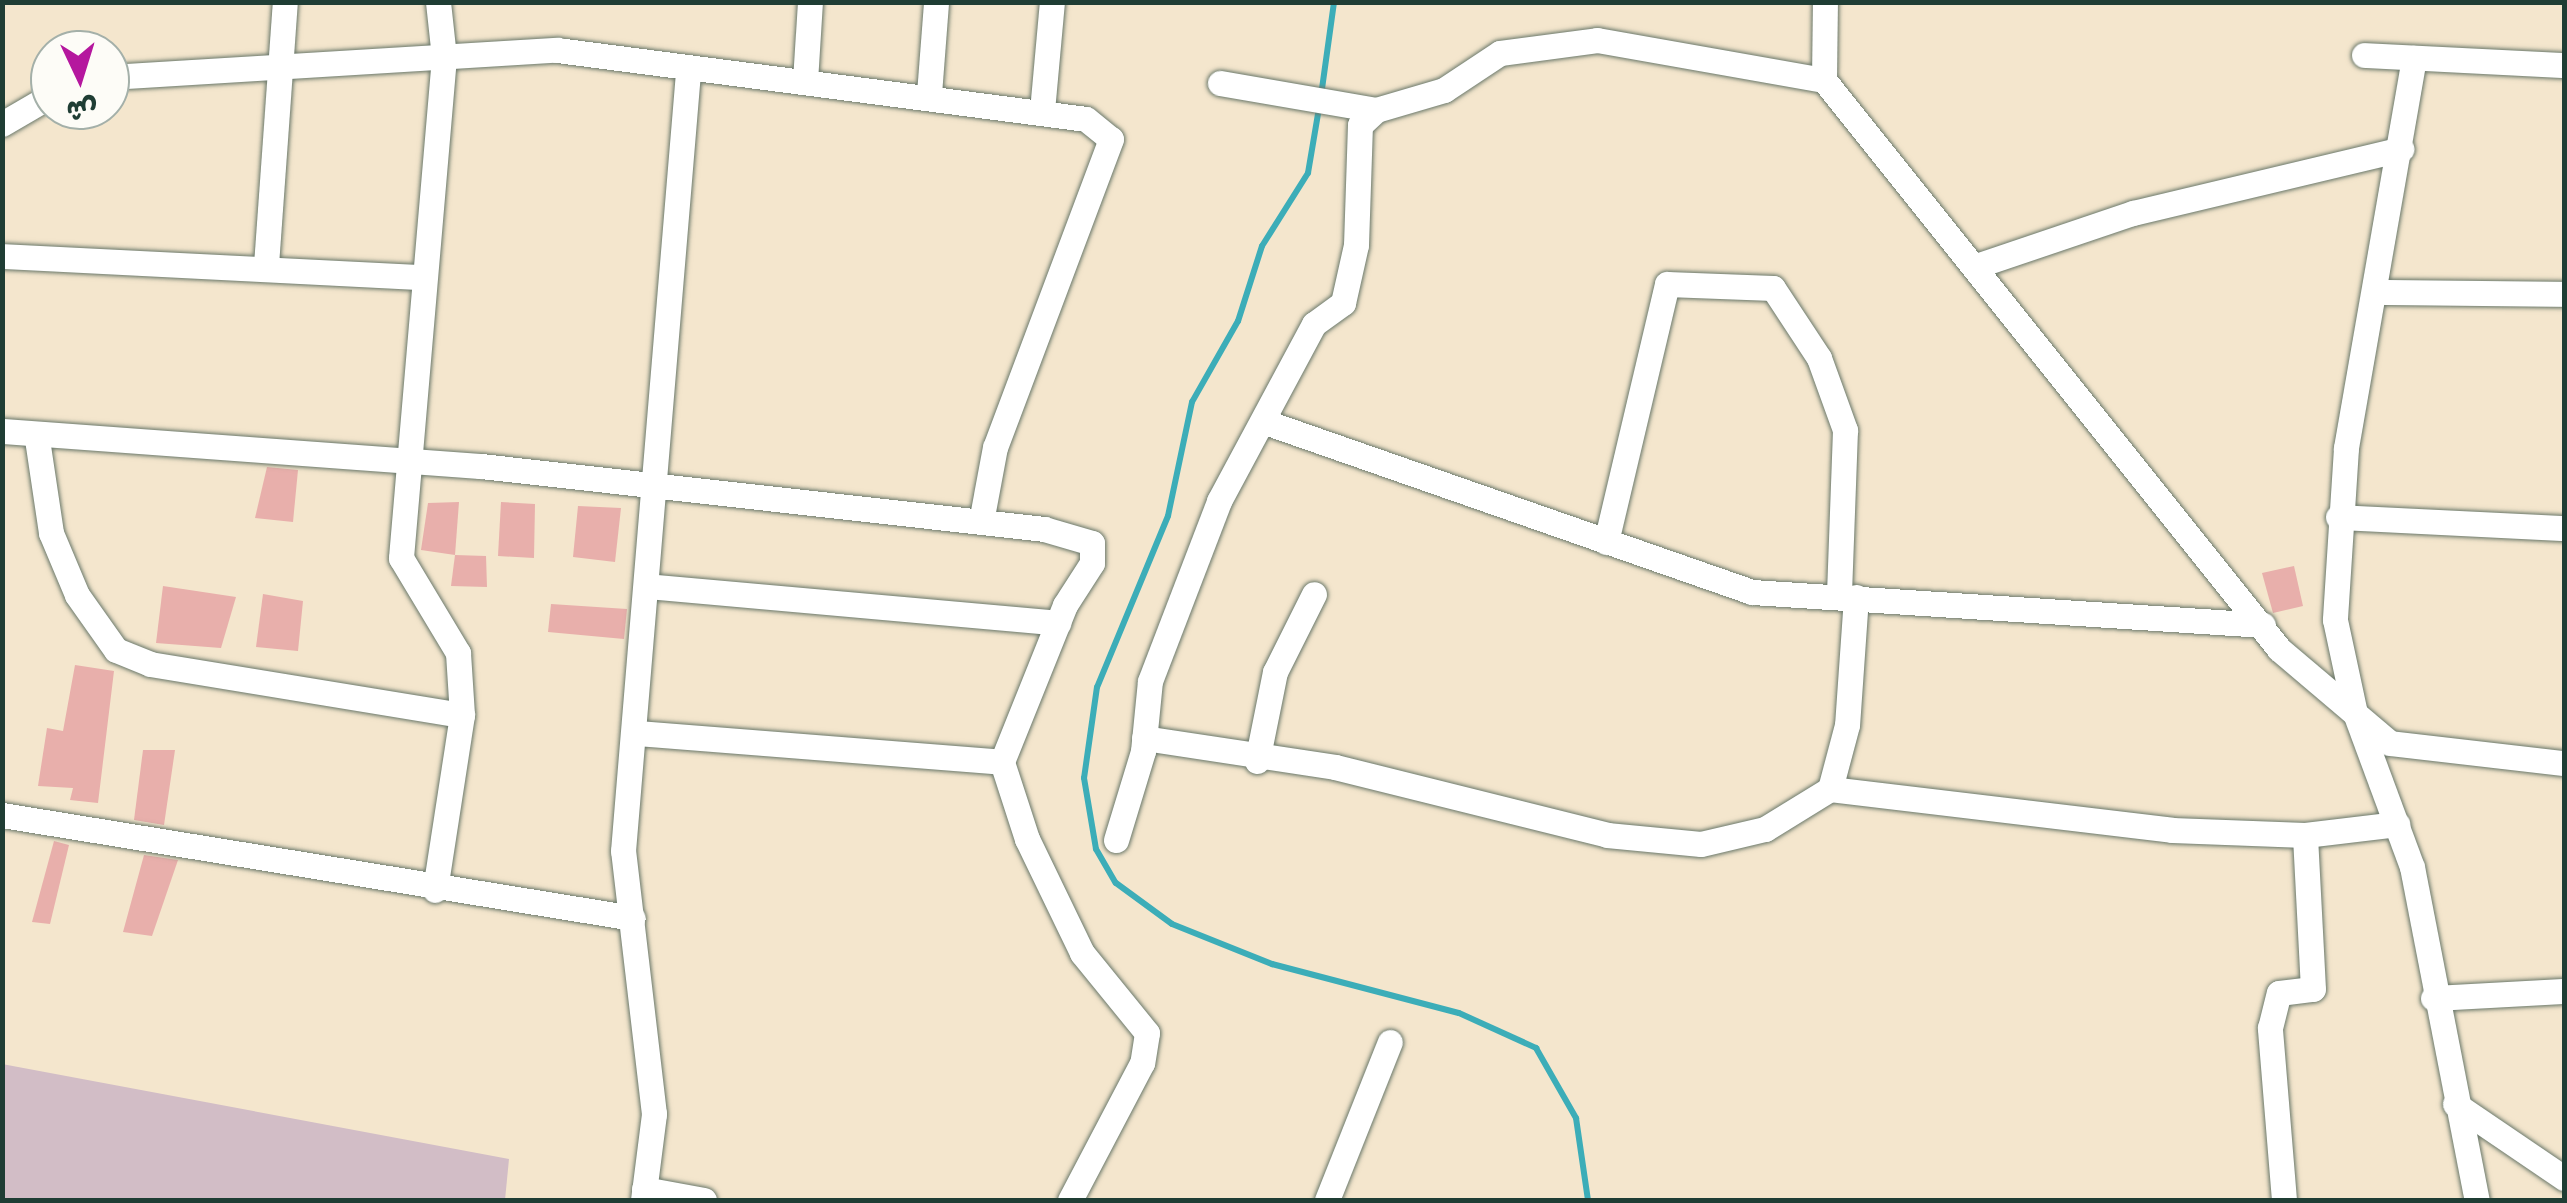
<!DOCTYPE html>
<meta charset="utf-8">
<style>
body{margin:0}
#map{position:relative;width:2567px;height:1203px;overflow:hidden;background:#f4e6cd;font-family:Mynerve,"Playpen Sans Arabic",sans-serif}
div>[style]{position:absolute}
.industrial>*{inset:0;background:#d2bdc6}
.stream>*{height:6px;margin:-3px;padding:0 3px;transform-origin:3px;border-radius:3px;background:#3cadb8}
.building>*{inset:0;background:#e8afab}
.roads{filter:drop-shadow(0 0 2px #6a786a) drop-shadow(0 0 2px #6a786a)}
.minor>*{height:25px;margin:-12.5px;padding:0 12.5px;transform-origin:12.5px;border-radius:12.5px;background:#fff}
span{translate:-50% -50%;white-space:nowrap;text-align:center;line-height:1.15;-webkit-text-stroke:8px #fdfcf7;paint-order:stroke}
.frame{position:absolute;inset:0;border:5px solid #1f3d34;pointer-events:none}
.north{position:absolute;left:30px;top:30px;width:100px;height:100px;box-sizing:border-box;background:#fdfcf7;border:2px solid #a4b0a9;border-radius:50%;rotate:176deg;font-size:28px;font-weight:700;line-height:40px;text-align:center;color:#1f3d34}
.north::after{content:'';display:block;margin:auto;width:35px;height:45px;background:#b5179e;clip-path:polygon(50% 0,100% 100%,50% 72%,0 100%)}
</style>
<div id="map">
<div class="industrial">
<i style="clip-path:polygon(2px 1064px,509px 1159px,505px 1200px,3px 1200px)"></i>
</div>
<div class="stream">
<i style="left:1321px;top:96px;width:95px;rotate:-82.1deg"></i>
<i style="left:1319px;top:108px;width:66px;rotate:99.6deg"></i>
<i style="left:1308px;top:173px;width:86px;rotate:122.2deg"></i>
<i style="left:1262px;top:246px;width:79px;rotate:107.7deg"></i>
<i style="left:1238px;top:321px;width:93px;rotate:119.6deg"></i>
<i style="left:1192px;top:402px;width:116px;rotate:101.9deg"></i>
<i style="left:1168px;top:516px;width:185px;rotate:112.5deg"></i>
<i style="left:1097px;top:687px;width:92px;rotate:98.1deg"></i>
<i style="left:1084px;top:778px;width:72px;rotate:80.4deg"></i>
<i style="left:1096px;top:849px;width:39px;rotate:60deg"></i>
<i style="left:1116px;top:883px;width:69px;rotate:36.2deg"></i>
<i style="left:1172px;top:924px;width:108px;rotate:21.8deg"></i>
<i style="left:1272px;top:964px;width:193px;rotate:14.7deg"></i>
<i style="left:1459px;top:1013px;width:85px;rotate:24.4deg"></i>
<i style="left:1536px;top:1048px;width:81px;rotate:60.3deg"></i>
<i style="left:1576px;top:1118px;width:83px;rotate:81.7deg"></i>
</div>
<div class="building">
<i style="clip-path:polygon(267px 467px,298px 470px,293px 522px,255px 518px)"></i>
<i style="clip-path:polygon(459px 502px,455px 555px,421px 550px,428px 503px)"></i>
<i style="clip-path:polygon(501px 502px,535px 504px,534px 558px,498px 556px)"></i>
<i style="clip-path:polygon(578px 506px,621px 508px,615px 562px,573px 557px)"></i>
<i style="clip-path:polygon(455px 555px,486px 556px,487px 587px,451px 586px)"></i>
<i style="clip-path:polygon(2294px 566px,2303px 606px,2273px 613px,2262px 573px)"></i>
<i style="clip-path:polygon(163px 586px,236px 597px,221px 648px,156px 643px)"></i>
<i style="clip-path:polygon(263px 594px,303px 601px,298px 651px,256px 647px)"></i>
<i style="clip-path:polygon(551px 604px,627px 609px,624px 639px,548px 632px)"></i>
<i style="clip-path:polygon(75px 665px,114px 671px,98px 803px,70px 800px,73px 788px,38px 786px,47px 728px,63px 731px)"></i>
<i style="clip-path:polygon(143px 750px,175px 750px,164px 825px,134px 820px)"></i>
<i style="clip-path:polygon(54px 841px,69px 845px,50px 924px,32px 922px)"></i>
<i style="clip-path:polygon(144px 855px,178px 860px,152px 936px,123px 932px)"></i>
</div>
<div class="roads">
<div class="minor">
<i style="left:438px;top:2px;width:55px;rotate:83.8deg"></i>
<i style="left:444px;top:57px;width:503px;rotate:94.91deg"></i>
<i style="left:401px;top:558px;width:111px;rotate:59deg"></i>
<i style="left:458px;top:653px;width:62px;rotate:86.3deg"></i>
<i style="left:2364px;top:55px;width:200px;rotate:2.9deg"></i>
<i style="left:2414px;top:58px;width:396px;rotate:99.9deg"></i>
<i style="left:2346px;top:448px;width:172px;rotate:93.7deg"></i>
<i style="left:2335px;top:620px;width:95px;rotate:77.9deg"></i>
<i style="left:2355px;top:713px;width:164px;rotate:69.7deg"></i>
<i style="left:2412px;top:867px;width:339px;rotate:79deg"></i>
<i style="left:110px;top:77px;width:448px;rotate:-3.5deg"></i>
<i style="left:557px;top:50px;width:533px;rotate:7.43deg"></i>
<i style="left:1086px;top:119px;width:32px;rotate:39deg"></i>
<i style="left:1111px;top:139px;width:329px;rotate:110.6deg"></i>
<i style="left:995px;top:447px;width:76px;rotate:100.6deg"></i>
<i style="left:1824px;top:80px;width:78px;rotate:-89.3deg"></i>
<i style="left:805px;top:81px;width:79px;rotate:-86.4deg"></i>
<i style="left:1220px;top:83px;width:158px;rotate:9.8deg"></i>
<i style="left:929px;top:94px;width:92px;rotate:-85.6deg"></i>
<i style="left:1042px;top:111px;width:109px;rotate:-84.8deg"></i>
<i style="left:2px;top:124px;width:56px;rotate:-30.3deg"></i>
<i style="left:2px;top:256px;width:419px;rotate:2.9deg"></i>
<i style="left:266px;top:265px;width:264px;rotate:-85.9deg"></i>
<i style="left:1979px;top:265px;width:163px;rotate:-18.7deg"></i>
<i style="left:2133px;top:213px;width:276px;rotate:-13.4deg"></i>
<i style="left:2376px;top:292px;width:188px;rotate:0.6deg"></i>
<i style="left:1265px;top:422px;width:516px;rotate:19.24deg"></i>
<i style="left:1752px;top:592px;width:512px;rotate:3.69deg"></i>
<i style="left:2px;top:431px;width:480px;rotate:4.2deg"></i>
<i style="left:481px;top:466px;width:567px;rotate:6.38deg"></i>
<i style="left:1044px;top:529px;width:50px;rotate:16.3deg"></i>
<i style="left:1092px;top:543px;width:20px;rotate:90deg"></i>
<i style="left:1092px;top:563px;width:50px;rotate:122.7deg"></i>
<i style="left:1065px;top:605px;width:169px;rotate:111.9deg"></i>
<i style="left:1002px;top:762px;width:81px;rotate:72deg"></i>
<i style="left:1027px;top:839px;width:127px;rotate:64.2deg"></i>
<i style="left:1082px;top:953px;width:103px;rotate:50.9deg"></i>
<i style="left:1147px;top:1033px;width:30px;rotate:99deg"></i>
<i style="left:1142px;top:1063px;width:155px;rotate:117.7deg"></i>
<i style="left:37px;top:439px;width:95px;rotate:81.5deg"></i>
<i style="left:51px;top:533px;width:67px;rotate:67.2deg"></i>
<i style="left:77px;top:595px;width:67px;rotate:54.7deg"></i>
<i style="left:116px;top:650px;width:37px;rotate:22deg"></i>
<i style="left:150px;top:664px;width:316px;rotate:9.3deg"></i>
<i style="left:462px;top:715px;width:177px;rotate:98.8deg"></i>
<i style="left:2338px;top:517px;width:226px;rotate:2.8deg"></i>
<i style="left:1606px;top:542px;width:265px;rotate:-76.7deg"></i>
<i style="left:1667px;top:284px;width:106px;rotate:2.2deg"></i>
<i style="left:1773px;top:288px;width:84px;rotate:56.7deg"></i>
<i style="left:1819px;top:358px;width:77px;rotate:70.1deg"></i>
<i style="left:1845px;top:430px;width:163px;rotate:92.1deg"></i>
<i style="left:646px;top:586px;width:414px;rotate:5.1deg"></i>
<i style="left:1856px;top:597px;width:128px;rotate:94deg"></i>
<i style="left:1847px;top:725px;width:66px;rotate:104.9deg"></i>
<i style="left:1830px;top:789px;width:344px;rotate:6.8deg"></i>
<i style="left:2172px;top:830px;width:133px;rotate:2.2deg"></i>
<i style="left:637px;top:733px;width:366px;rotate:4.5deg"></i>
<i style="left:1144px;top:738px;width:193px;rotate:8.6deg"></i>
<i style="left:1335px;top:767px;width:280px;rotate:14deg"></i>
<i style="left:1607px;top:835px;width:94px;rotate:5.5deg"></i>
<i style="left:1701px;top:844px;width:66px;rotate:-13.2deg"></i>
<i style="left:1765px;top:829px;width:76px;rotate:-31.6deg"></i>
<i style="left:1257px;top:761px;width:91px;rotate:-78.6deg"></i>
<i style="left:1275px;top:672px;width:87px;rotate:-63.4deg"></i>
<i style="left:2px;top:815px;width:639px;rotate:9.27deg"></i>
<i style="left:1116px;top:840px;width:93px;rotate:-73.1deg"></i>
<i style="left:1143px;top:751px;width:70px;rotate:-84.3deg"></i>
<i style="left:1150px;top:681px;width:193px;rotate:-69deg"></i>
<i style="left:1219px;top:501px;width:201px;rotate:-61.8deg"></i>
<i style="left:1314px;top:324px;width:36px;rotate:-36deg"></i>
<i style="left:1343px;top:303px;width:59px;rotate:-77.4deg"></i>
<i style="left:1356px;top:245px;width:120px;rotate:-88.1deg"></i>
<i style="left:1360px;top:125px;width:22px;rotate:-43deg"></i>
<i style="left:1376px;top:110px;width:71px;rotate:-16.4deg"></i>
<i style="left:1444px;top:90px;width:67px;rotate:-33.5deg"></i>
<i style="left:1500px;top:53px;width:98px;rotate:-7.6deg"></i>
<i style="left:1597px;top:40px;width:230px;rotate:10deg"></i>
<i style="left:1824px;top:80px;width:729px;rotate:51.35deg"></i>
<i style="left:2279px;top:649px;width:145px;rotate:40.3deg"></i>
<i style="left:2390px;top:743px;width:175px;rotate:6.6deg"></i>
<i style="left:2433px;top:998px;width:131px;rotate:-3.1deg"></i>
<i style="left:2455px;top:1104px;width:132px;rotate:34.2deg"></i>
<i style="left:644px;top:1189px;width:61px;rotate:10.4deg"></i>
<i style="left:643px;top:1200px;width:87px;rotate:-82.7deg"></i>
<i style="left:654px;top:1114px;width:265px;rotate:-96.7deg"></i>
<i style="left:623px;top:851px;width:782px;rotate:-85.23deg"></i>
<i style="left:1327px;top:1200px;width:170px;rotate:-68.3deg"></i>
<i style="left:2284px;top:1200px;width:173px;rotate:-94.7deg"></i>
<i style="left:2270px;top:1028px;width:36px;rotate:-76deg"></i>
<i style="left:2279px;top:993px;width:34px;rotate:-7deg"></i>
<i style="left:2313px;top:989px;width:154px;rotate:-93deg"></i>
<i style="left:2305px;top:835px;width:93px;rotate:-6.8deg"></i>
</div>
</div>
<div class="frame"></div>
<div class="north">ش</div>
</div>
